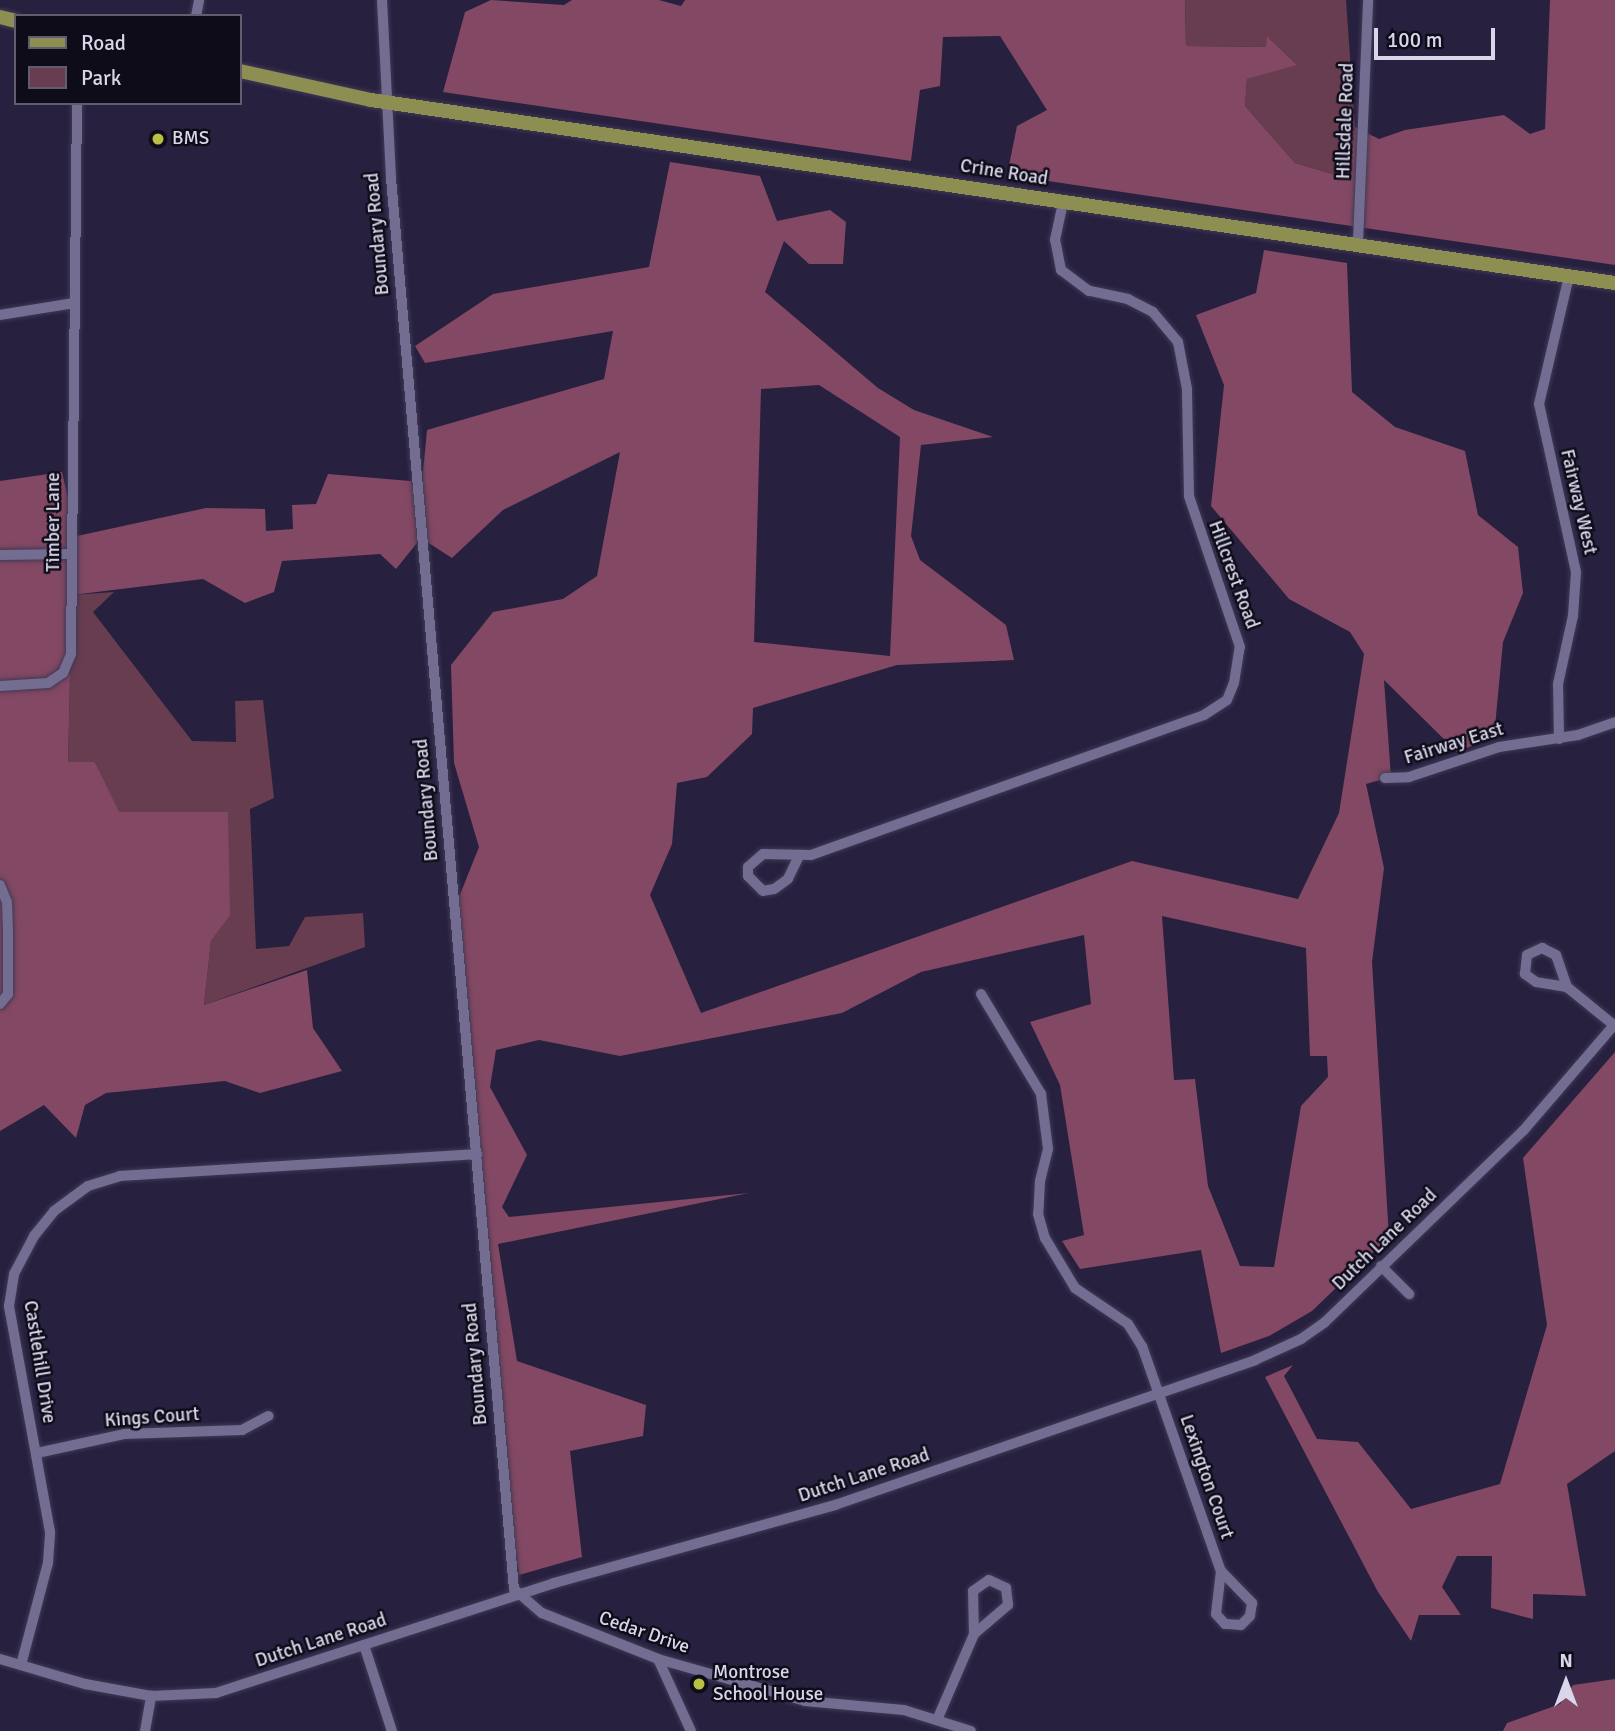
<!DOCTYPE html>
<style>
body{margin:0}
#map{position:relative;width:1615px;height:1731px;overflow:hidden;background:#27203f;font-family:Signika,sans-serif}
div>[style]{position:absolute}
.green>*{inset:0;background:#673d4f}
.forest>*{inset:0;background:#834863}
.roads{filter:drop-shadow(0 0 2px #413954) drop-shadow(0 0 2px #413954)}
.minor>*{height:10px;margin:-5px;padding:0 5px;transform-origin:5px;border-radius:5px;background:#746d92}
.major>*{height:14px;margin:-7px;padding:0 7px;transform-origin:7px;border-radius:7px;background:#8d8e51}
.dots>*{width:19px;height:19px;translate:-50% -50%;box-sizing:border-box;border:4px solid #0f0c1a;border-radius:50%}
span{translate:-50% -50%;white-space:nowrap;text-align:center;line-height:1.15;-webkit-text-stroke:5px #0f0c1a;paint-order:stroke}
.street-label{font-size:19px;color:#d9d6ea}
.poi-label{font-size:19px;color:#d9d6ea}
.left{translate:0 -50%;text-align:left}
.legend{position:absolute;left:14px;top:14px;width:228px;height:91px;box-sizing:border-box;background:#0f0c1a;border:2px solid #605d6d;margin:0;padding:9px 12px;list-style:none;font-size:21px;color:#d9d6ea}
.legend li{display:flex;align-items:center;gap:14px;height:35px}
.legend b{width:35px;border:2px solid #605d6d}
.north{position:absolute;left:1531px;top:1647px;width:70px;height:70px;-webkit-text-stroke:5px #0f0c1a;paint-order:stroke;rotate:0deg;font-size:19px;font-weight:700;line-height:28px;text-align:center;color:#d9d6ea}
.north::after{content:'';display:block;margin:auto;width:24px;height:32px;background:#d9d6ea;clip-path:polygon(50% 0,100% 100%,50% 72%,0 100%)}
.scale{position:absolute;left:1374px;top:28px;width:121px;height:32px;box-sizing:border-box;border:4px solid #d9d6ea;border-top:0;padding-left:9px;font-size:21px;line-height:24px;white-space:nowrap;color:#d9d6ea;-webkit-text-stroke:5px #0f0c1a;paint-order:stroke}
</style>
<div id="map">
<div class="green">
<i style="clip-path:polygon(1185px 0,1346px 0,1355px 127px,1350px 172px,1343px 177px,1295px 163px,1245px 106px,1247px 79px,1296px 64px,1268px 37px,1267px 47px,1186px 46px)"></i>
<i style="clip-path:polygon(114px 592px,93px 612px,192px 741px,236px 742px,235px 701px,263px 700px,274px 798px,250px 809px,256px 949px,289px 946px,305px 917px,363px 913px,365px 947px,204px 1005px,211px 941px,230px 914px,118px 812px,95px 762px,68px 762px,72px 595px)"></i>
</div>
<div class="forest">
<i style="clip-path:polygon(491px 0,564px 5px,572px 0,659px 0,681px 6px,685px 0,1185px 0,1186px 46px,1266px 47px,1267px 36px,1297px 65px,1247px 79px,1245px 106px,1295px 163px,1343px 177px,1350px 171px,1355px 127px,1379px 139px,1405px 130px,1504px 115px,1530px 134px,1545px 129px,1550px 0,1615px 0,1615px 265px,1007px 175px,1017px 126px,1047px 110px,1000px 36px,943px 37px,940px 86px,920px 90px,911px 161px,443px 92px,465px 12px)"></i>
<i style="clip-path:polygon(evenodd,670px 162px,760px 176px,777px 221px,830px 210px,846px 222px,843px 264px,809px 264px,784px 241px,765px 292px,878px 388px,914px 410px,993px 437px,921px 445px,911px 536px,920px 560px,1006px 625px,1014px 660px,897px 665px,753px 708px,752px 734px,707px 777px,677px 783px,672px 844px,650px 895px,701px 1013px,1132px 861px,1298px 899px,1339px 813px,1364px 654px,1350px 632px,1289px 599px,1211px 506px,1224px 385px,1196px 315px,1256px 293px,1264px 250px,1347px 263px,1352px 392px,1395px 427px,1465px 451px,1478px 515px,1518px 547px,1523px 593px,1503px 642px,1494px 737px,1457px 752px,1384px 680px,1391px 777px,1366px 784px,1384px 868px,1372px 962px,1389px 1237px,1312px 1311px,1269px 1336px,1221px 1353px,1201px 1250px,1080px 1269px,1062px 1241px,1084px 1235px,1060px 1085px,1030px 1022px,1091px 1004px,1084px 935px,921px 972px,842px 1013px,620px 1056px,539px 1040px,496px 1050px,490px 1087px,527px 1155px,502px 1207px,509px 1217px,749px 1193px,498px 1244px,517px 1361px,646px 1405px,643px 1436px,570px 1451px,582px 1557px,519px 1575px,505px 1475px,453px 912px,479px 847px,454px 763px,451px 665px,493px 612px,563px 599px,597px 576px,620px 452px,503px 510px,452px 558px,421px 538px,396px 569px,380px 554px,282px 561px,274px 592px,245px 603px,203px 579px,72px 595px,68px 762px,95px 762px,119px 812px,228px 812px,230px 915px,211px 941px,204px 1005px,307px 970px,313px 1028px,342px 1071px,260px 1093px,225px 1081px,106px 1093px,85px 1105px,76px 1138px,44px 1105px,0 1131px,0 481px,62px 472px,77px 536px,206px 508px,265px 509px,266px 531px,293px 529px,292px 505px,316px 504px,328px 474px,422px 482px,427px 430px,604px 379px,613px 331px,425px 363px,415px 346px,493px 294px,649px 267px,670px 162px,819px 385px,900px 437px,890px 656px,754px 642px,761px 389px,819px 385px,670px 162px,1162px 916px,1306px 948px,1310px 1056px,1327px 1056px,1328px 1077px,1301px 1106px,1274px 1267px,1240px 1266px,1208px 1186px,1195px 1079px,1174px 1080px,1162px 916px)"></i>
<i style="clip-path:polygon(1615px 1052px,1615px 1451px,1567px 1484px,1586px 1596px,1533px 1594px,1533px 1619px,1491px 1608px,1492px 1556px,1457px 1556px,1442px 1587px,1461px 1615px,1419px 1615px,1411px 1641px,1378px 1592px,1265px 1377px,1293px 1365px,1284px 1376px,1317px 1439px,1358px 1442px,1411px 1509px,1500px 1484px,1547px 1325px,1523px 1158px)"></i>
<i style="clip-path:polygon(1615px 1679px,1615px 1731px,1503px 1731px,1507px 1723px,1560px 1704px,1573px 1685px)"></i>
</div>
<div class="roads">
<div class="minor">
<i style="left:382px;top:0;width:178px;rotate:87.1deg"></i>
<i style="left:391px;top:178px;width:1416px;rotate:85.02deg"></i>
<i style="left:514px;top:1589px;width:37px;rotate:41deg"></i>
<i style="left:542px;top:1613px;width:125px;rotate:21.6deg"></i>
<i style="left:658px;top:1659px;width:153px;rotate:15.9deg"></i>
<i style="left:805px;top:1701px;width:99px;rotate:5.2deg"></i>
<i style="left:904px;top:1710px;width:70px;rotate:17.4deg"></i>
<i style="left:196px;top:16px;width:16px;rotate:-79deg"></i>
<i style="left:1358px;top:242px;width:242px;rotate:-87.6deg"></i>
<i style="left:0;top:315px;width:75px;rotate:-9.2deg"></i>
<i style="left:0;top:555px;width:70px;rotate:-0.8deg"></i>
<i style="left:0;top:686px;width:48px;rotate:-3.6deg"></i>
<i style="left:48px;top:683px;width:18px;rotate:-34deg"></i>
<i style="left:63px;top:673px;width:21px;rotate:-67deg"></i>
<i style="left:71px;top:654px;width:551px;rotate:-89.38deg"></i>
<i style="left:1559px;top:739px;width:55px;rotate:-91deg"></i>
<i style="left:1558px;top:684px;width:70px;rotate:-77.6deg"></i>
<i style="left:1573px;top:616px;width:44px;rotate:-86.1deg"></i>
<i style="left:1576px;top:572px;width:172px;rotate:-102.4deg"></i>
<i style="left:1539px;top:404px;width:131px;rotate:-76.8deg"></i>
<i style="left:1385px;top:778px;width:24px;rotate:-2deg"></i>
<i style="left:1409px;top:777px;width:95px;rotate:-18.4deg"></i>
<i style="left:1499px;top:747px;width:80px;rotate:-8.6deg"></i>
<i style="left:1578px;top:735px;width:39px;rotate:-19deg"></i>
<i style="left:799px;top:856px;width:25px;rotate:116deg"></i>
<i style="left:788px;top:879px;width:17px;rotate:144deg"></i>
<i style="left:774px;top:889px;width:11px;rotate:170deg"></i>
<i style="left:763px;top:891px;width:21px;rotate:-135deg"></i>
<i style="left:748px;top:876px;width:9px;rotate:-90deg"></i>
<i style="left:748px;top:867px;width:20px;rotate:-41deg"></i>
<i style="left:763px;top:854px;width:48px;rotate:1.2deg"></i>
<i style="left:811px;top:855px;width:417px;rotate:-19.6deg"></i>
<i style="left:1204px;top:715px;width:27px;rotate:-33deg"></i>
<i style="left:1227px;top:700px;width:18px;rotate:-68deg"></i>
<i style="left:1234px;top:683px;width:36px;rotate:-81deg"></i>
<i style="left:1240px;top:647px;width:159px;rotate:-108.7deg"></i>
<i style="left:1189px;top:496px;width:107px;rotate:-91.1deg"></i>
<i style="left:1187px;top:389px;width:48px;rotate:-100.8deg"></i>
<i style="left:1178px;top:342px;width:39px;rotate:-130deg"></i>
<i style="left:1153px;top:312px;width:28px;rotate:-153deg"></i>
<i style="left:1128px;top:299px;width:40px;rotate:-168deg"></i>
<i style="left:1089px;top:291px;width:35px;rotate:-143deg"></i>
<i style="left:1061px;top:270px;width:31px;rotate:-101deg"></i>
<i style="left:1055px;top:240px;width:39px;rotate:-78deg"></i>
<i style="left:0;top:885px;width:18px;rotate:68deg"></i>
<i style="left:7px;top:902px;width:31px;rotate:88deg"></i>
<i style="left:8px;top:933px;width:61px;rotate:90deg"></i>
<i style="left:8px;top:994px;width:13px;rotate:129deg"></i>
<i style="left:1542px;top:948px;width:16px;rotate:27deg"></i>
<i style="left:1556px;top:955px;width:34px;rotate:71deg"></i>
<i style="left:1567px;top:987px;width:31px;rotate:-171deg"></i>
<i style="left:1536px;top:982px;width:14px;rotate:-144deg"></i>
<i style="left:1525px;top:974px;width:19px;rotate:-84deg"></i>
<i style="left:1527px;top:955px;width:17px;rotate:-25deg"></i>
<i style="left:1567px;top:987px;width:62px;rotate:39.1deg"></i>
<i style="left:981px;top:994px;width:117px;rotate:59deg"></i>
<i style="left:1041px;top:1094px;width:55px;rotate:82.7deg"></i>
<i style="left:1048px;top:1149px;width:33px;rotate:104deg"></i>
<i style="left:1040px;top:1181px;width:33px;rotate:93deg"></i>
<i style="left:1038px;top:1214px;width:25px;rotate:74deg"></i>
<i style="left:1045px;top:1238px;width:58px;rotate:59deg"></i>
<i style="left:1075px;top:1288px;width:64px;rotate:34.2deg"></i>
<i style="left:1128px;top:1324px;width:26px;rotate:58deg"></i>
<i style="left:1142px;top:1346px;width:238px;rotate:70.7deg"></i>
<i style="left:1381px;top:1266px;width:40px;rotate:45deg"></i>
<i style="left:37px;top:1453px;width:89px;rotate:-12.3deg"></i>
<i style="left:124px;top:1434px;width:118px;rotate:-1.9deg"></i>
<i style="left:242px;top:1430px;width:30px;rotate:-28deg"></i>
<i style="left:1221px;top:1571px;width:45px;rotate:45.9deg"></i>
<i style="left:1252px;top:1603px;width:13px;rotate:99deg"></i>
<i style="left:1250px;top:1616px;width:13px;rotate:135deg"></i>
<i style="left:1241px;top:1625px;width:16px;rotate:-176deg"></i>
<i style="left:1225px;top:1624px;width:13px;rotate:-132deg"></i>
<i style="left:1216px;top:1614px;width:43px;rotate:-83.4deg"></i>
<i style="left:989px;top:1580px;width:19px;rotate:25deg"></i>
<i style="left:1006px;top:1588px;width:17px;rotate:83deg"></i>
<i style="left:1008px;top:1605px;width:45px;rotate:139.5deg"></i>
<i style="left:974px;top:1634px;width:43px;rotate:-91.3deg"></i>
<i style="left:973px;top:1591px;width:19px;rotate:-35deg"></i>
<i style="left:364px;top:1645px;width:90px;rotate:72deg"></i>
<i style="left:0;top:1659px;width:89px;rotate:16.4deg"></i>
<i style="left:85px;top:1684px;width:67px;rotate:10.3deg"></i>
<i style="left:151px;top:1696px;width:65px;rotate:-2.6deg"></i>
<i style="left:216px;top:1693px;width:355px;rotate:-18deg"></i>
<i style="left:554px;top:1583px;width:292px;rotate:-15.5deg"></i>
<i style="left:835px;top:1505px;width:444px;rotate:-19deg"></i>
<i style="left:1255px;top:1360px;width:51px;rotate:-24.5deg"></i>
<i style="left:1301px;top:1339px;width:29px;rotate:-35deg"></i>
<i style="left:1325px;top:1322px;width:275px;rotate:-44deg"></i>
<i style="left:1523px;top:1131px;width:141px;rotate:-49.3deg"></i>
<i style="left:658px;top:1659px;width:79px;rotate:65.4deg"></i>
<i style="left:21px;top:1665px;width:106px;rotate:-75.2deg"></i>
<i style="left:48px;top:1563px;width:31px;rotate:-86deg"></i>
<i style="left:50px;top:1532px;width:230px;rotate:-100.3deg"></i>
<i style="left:9px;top:1306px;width:32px;rotate:-81deg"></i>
<i style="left:14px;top:1274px;width:43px;rotate:-62.2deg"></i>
<i style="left:34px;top:1236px;width:32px;rotate:-51deg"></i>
<i style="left:54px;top:1211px;width:42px;rotate:-36.3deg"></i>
<i style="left:88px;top:1186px;width:34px;rotate:-17deg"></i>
<i style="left:120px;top:1176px;width:358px;rotate:-3.5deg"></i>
<i style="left:937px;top:1720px;width:94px;rotate:-66.7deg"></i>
<i style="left:145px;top:1731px;width:36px;rotate:-80deg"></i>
</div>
<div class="major">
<i style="left:0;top:17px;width:16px;rotate:14deg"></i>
<i style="left:240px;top:71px;width:134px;rotate:12.5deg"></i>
<i style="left:371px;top:100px;width:1257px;rotate:8.37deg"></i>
</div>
</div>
<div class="dots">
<i style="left:158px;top:139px;background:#b9c046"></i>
<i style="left:699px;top:1684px;background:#b9c046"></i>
</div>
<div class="street-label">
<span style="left:1346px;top:121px;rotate:-88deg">Hillsdale Road</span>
<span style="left:1004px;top:173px;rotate:9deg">Crine Road</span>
<span style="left:378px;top:234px;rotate:-95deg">Boundary Road</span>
<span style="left:1578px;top:502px;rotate:77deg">Fairway West</span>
<span style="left:54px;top:522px;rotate:-90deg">Timber Lane</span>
<span style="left:1233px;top:575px;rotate:70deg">Hillcrest Road</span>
<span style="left:1454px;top:744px;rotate:-17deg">Fairway East</span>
<span style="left:427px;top:800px;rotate:-95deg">Boundary Road</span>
<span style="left:1385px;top:1240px;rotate:-44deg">Dutch Lane Road</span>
<span style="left:39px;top:1362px;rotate:81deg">Castlehill Drive</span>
<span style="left:476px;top:1364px;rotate:-95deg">Boundary Road</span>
<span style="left:152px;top:1418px;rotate:-4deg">Kings Court</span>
<span style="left:864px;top:1476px;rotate:-18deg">Dutch Lane Road</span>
<span style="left:1206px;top:1477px;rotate:71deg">Lexington Court</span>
<span style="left:644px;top:1633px;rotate:19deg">Cedar Drive</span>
<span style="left:321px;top:1641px;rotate:-18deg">Dutch Lane Road</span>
</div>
<div class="poi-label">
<span class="left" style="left:172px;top:139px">BMS</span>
<span class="left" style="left:713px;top:1684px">Montrose<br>School House</span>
</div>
<ul class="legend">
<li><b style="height:9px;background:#8d8e51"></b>Road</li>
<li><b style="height:19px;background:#673d4f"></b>Park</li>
</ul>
<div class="north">N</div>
<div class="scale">100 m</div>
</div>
